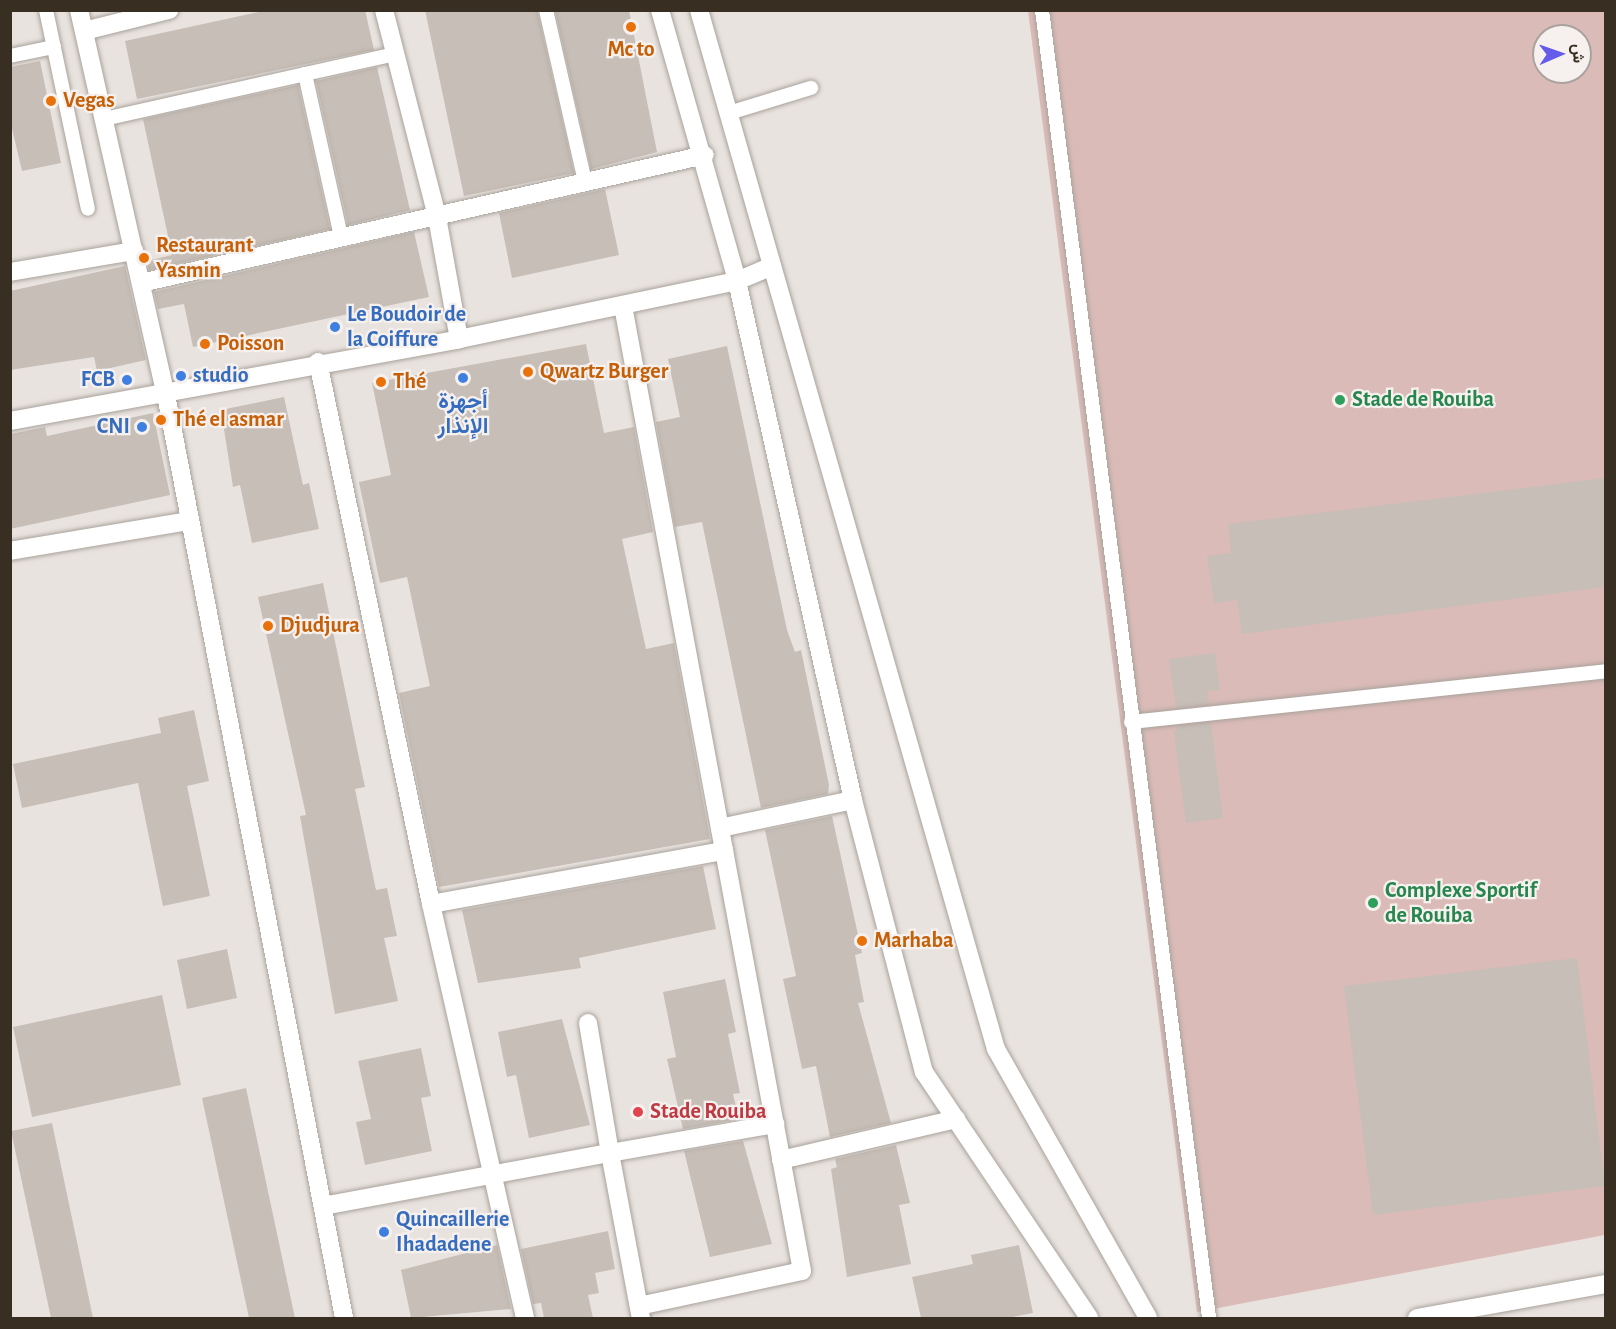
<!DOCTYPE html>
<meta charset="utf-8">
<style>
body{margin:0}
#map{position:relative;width:1616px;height:1329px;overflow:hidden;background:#e9e3df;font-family:"Alegreya Sans",Vazirmatn,sans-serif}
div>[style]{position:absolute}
.green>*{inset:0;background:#dabbb8}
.building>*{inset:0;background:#c7beb7}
.roads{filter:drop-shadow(0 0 2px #a9a29b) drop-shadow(0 0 2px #a9a29b)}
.lane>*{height:14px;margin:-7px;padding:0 7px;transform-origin:7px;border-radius:7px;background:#fff}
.street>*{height:18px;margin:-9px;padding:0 9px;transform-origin:9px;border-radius:9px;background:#fff}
.secondary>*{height:18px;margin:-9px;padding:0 9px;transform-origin:9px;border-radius:9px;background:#fff}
.dots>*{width:16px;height:16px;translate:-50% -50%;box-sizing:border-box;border:3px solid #f6f1ef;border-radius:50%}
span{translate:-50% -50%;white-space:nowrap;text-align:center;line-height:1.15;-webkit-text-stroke:4.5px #f6f1ef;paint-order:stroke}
.food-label{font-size:22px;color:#c56008;font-weight:700}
.left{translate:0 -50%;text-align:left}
.shop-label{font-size:22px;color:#366cbe;font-weight:700}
.right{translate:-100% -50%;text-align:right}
.leisure-label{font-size:22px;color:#27864d;font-weight:700}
.health-label{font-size:22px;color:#be3a42;font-weight:700}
.frame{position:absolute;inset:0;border:12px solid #382e21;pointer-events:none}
.north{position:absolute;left:1532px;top:24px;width:60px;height:60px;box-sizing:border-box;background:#f6f1ef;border:2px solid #aaa39d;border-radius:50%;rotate:88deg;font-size:16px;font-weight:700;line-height:24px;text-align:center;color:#382e21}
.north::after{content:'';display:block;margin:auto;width:21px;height:27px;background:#655beb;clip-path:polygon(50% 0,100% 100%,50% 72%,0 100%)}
</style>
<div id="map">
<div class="green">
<i style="clip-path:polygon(evenodd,1028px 11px,1605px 11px,1605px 1235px,1197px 1312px,1028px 11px,1544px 36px,1580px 36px,1580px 72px,1544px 72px,1544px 36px)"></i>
</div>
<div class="building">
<i style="clip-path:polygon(268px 10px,365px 10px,374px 50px,137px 99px,125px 41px)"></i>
<i style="clip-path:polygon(425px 10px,537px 10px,574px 173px,464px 196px)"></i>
<i style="clip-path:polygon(555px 10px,629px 10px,657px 152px,591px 169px)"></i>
<i style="clip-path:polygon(40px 61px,61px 163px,22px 171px,10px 120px,10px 67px)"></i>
<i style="clip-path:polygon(377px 67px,410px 210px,348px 225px,316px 81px)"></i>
<i style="clip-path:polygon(298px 85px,330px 229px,149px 270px,147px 261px,172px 255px,143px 119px)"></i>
<i style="clip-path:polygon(605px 189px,619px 255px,512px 278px,499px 213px)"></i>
<i style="clip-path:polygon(414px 232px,429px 297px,193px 347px,184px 304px,158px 309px,154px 292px)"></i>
<i style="clip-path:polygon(125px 266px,146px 360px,97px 371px,94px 357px,10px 370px,10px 291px)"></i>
<i style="clip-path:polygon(586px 344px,604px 433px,634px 427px,653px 532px,622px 539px,646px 649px,674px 643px,710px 839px,439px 887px,399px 693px,430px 686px,407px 577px,380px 583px,359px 482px,391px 475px,372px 383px)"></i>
<i style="clip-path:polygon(727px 346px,787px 630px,795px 652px,801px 650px,829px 785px,828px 794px,761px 808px,702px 522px,675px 527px,656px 422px,680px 417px,668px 359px)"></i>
<i style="clip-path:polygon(284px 397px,303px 485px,309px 483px,319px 529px,252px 543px,240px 485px,233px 487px,221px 410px)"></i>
<i style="clip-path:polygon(153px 413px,170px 495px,10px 529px,11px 434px,45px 427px,47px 436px)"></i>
<i style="clip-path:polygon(1605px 478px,1605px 587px,1242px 634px,1237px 600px,1214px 603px,1207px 556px,1231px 553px,1228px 524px)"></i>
<i style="clip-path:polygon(323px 583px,365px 787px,355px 789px,376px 890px,387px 888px,397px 936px,384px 938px,398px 1001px,335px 1014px,300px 816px,306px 815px,258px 597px)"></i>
<i style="clip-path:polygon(1215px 653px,1220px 690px,1207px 691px,1209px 705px,1176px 708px,1169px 659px)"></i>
<i style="clip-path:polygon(194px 710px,209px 781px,187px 786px,210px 896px,163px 906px,138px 783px,22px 808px,13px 764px,161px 733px,158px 718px)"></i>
<i style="clip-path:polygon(1211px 722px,1223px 818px,1186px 823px,1174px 733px,1178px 726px)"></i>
<i style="clip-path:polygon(832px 816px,862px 953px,855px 955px,864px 1002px,858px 1003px,891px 1123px,830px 1137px,816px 1066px,802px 1069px,791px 1017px,783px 979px,796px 976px,765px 830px)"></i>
<i style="clip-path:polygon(703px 866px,716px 929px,579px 958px,581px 968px,478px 983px,462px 910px)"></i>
<i style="clip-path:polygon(227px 949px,237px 998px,187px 1009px,177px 960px)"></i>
<i style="clip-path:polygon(1577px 958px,1605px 1186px,1373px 1215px,1344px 986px)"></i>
<i style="clip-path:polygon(725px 979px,736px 1032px,728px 1034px,740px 1093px,733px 1094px,739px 1119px,683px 1129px,667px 1059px,676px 1057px,663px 992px)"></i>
<i style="clip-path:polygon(162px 995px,181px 1085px,32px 1117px,13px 1027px)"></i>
<i style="clip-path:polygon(562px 1019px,590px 1125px,529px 1138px,516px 1075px,507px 1077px,498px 1032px)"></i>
<i style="clip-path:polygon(421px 1048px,431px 1096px,421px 1098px,432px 1151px,365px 1165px,356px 1122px,371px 1119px,358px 1061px)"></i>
<i style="clip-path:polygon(246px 1088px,295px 1318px,249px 1318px,202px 1098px)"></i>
<i style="clip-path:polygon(52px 1123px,93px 1318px,51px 1318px,11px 1131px)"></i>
<i style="clip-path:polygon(743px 1141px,772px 1244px,710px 1257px,684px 1151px)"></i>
<i style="clip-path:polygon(896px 1145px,910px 1203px,899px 1205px,911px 1264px,847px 1277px,831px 1169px,837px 1167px,835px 1159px)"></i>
<i style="clip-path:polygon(608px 1231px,615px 1269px,595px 1273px,599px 1293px,588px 1295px,593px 1318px,544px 1318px,541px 1303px,533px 1304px,521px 1249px)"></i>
<i style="clip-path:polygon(497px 1245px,511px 1309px,411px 1318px,401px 1270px)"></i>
<i style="clip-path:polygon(1019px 1245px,1033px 1313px,1007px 1318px,921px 1318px,912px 1277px,973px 1264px,971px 1255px)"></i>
</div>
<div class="roads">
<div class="lane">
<i style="left:46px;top:10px;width:203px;rotate:78.1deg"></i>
<i style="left:546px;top:10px;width:176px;rotate:77.2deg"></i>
<i style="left:1042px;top:10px;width:1319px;rotate:82.72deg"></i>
<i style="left:10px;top:56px;width:45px;rotate:-11.6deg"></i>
<i style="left:305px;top:74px;width:92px;rotate:-12.5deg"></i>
<i style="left:729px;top:113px;width:86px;rotate:-17deg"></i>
<i style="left:104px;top:119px;width:206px;rotate:-12.6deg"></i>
<i style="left:305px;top:74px;width:166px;rotate:77.5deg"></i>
<i style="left:1131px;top:722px;width:478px;rotate:-6.1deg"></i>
</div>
<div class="street">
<i style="left:79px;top:10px;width:395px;rotate:77.3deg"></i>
<i style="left:166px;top:395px;width:940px;rotate:79.08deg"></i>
<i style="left:384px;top:10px;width:214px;rotate:75.6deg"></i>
<i style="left:437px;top:217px;width:124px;rotate:79.8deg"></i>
<i style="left:84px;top:31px;width:88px;rotate:-13.9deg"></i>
<i style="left:10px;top:272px;width:126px;rotate:-9.6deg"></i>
<i style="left:141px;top:283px;width:578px;rotate:-12.79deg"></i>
<i style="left:623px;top:306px;width:981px;rotate:79.49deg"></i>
<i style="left:802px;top:1271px;width:167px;rotate:167.9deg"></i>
<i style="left:318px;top:362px;width:554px;rotate:78.22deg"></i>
<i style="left:431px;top:904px;width:425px;rotate:77.2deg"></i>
<i style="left:10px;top:421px;width:456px;rotate:-10.3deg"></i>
<i style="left:459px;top:339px;width:284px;rotate:-11.8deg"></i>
<i style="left:10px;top:551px;width:182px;rotate:-9.5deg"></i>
<i style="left:720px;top:828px;width:136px;rotate:-11.9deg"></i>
<i style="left:431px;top:904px;width:298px;rotate:-10.3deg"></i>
<i style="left:588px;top:1023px;width:132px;rotate:80.4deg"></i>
<i style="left:610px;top:1153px;width:168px;rotate:-10deg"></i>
<i style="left:781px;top:1160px;width:180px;rotate:-13.2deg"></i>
<i style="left:323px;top:1206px;width:292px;rotate:-10.5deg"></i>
<i style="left:610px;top:1153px;width:168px;rotate:79.4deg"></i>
</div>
<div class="secondary">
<i style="left:660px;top:10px;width:282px;rotate:74.1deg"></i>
<i style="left:737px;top:281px;width:532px;rotate:77.4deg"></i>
<i style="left:853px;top:800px;width:281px;rotate:75.4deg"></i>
<i style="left:924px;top:1072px;width:296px;rotate:56.1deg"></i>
<i style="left:699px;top:10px;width:1081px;rotate:74.05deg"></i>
<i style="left:996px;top:1049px;width:309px;rotate:60.5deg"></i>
<i style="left:737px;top:281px;width:38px;rotate:-23deg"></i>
<i style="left:1417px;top:1318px;width:192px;rotate:-10.2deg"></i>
</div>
</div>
<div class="dots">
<i style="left:631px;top:27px;background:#e8710a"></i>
<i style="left:51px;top:101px;background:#e8710a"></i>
<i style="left:144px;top:258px;background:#e8710a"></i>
<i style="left:335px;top:327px;background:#3f7fe0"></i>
<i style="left:205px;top:344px;background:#e8710a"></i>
<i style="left:528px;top:372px;background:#e8710a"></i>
<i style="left:181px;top:376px;background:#3f7fe0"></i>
<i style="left:463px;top:378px;background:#3f7fe0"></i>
<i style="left:127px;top:380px;background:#3f7fe0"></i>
<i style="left:381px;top:382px;background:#e8710a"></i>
<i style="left:1340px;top:400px;background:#2e9e5b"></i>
<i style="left:161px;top:420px;background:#e8710a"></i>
<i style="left:142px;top:427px;background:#3f7fe0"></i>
<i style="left:268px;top:626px;background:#e8710a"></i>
<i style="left:1373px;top:903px;background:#2e9e5b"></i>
<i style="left:862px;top:941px;background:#e8710a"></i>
<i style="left:638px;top:1112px;background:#e0444e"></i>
<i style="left:384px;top:1232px;background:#3f7fe0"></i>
</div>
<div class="food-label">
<span style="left:631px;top:50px">Mc to</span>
<span class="left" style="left:63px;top:101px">Vegas</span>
<span class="left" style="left:156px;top:258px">Restaurant<br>Yasmin</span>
<span class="left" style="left:217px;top:344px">Poisson</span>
<span class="left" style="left:540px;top:372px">Qwartz Burger</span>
<span class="left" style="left:393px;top:382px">Thé</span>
<span class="left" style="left:173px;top:420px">Thé el asmar</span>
<span class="left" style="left:280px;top:626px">Djudjura</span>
<span class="left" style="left:874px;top:941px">Marhaba</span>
</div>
<div class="shop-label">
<span class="left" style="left:347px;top:327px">Le Boudoir de<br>la Coiffure</span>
<span class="left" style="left:193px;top:376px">studio</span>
<span class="right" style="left:115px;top:380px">FCB</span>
<span style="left:463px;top:414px">أجهزة<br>الإنذار</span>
<span class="right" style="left:130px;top:427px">CNI</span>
<span class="left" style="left:396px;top:1232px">Quincaillerie<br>Ihadadene</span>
</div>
<div class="leisure-label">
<span class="left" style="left:1352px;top:400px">Stade de Rouiba</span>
<span class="left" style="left:1385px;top:903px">Complexe Sportif<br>de Rouiba</span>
</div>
<div class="health-label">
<span class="left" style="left:650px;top:1112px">Stade Rouiba</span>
</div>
<div class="frame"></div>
<div class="north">ش</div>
</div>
